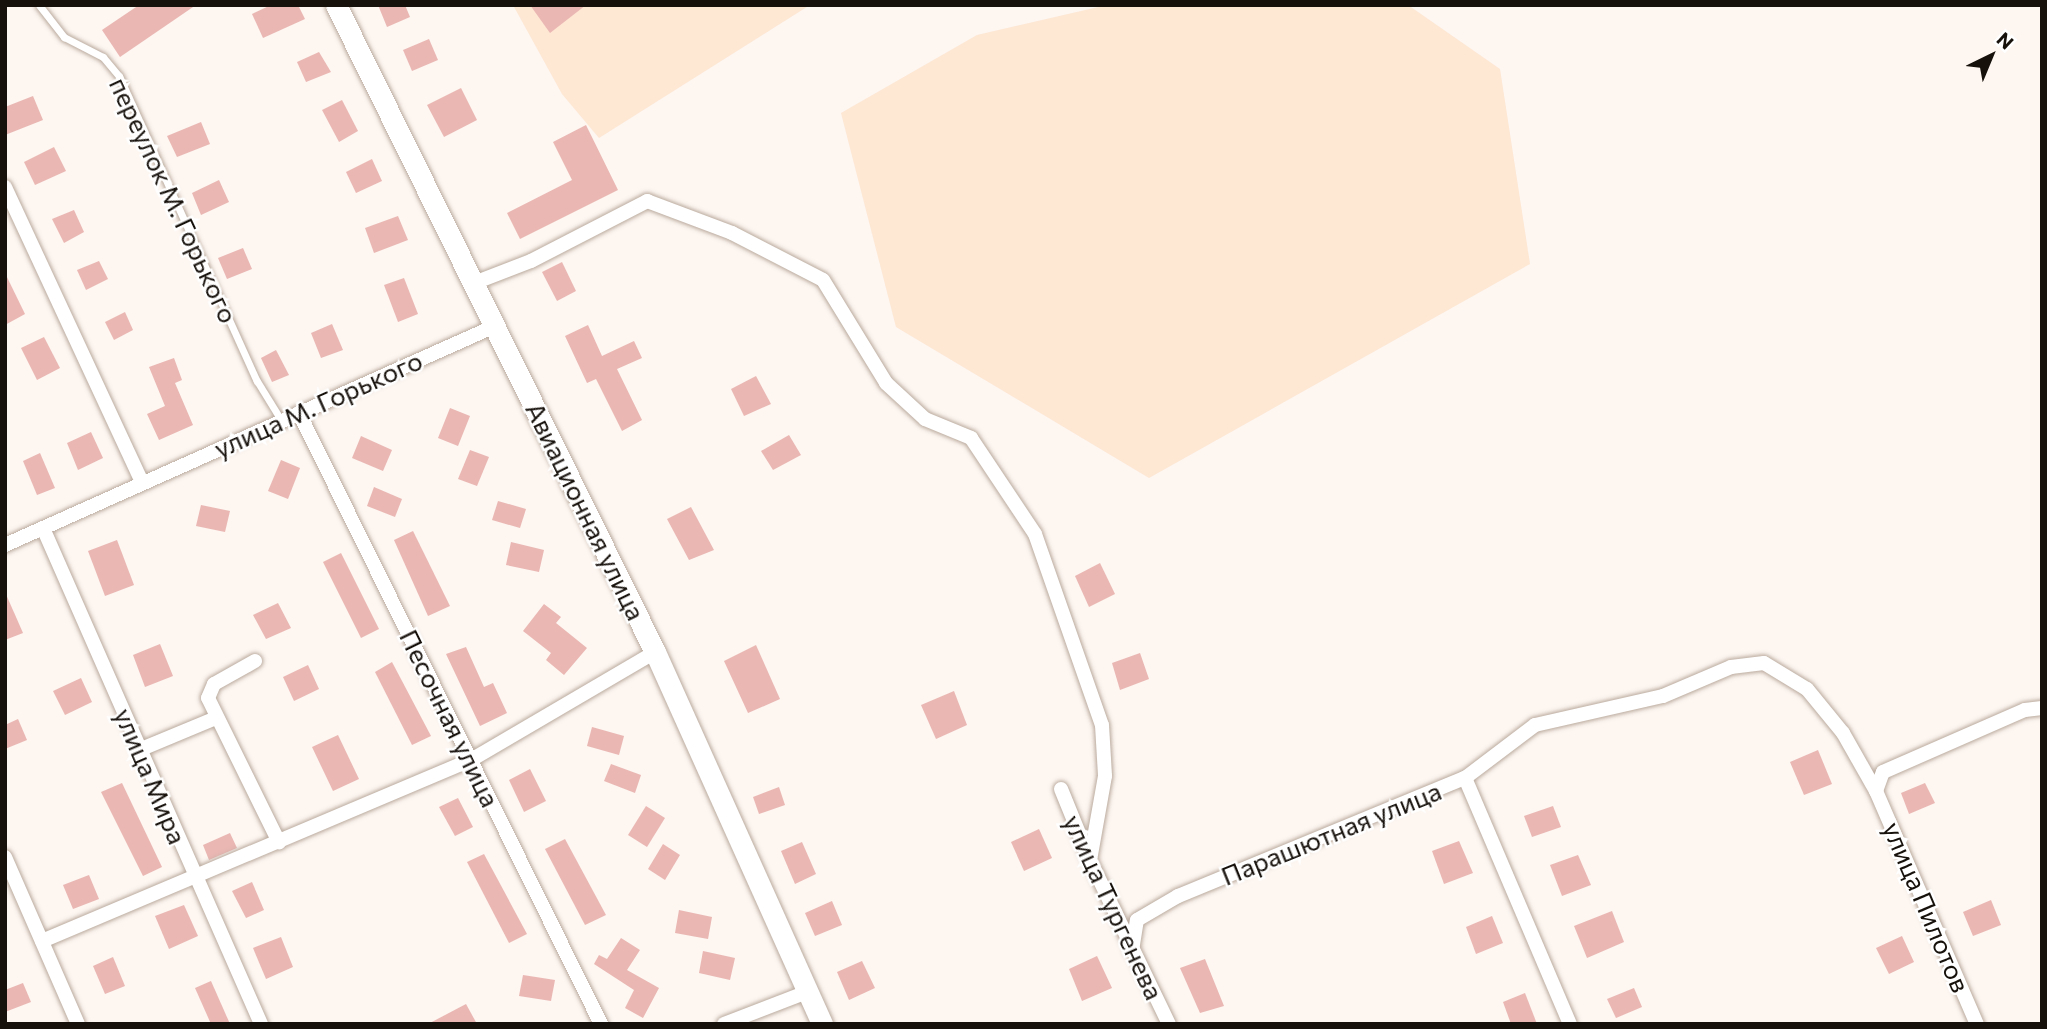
<!DOCTYPE html>
<meta charset="utf-8">
<style>
body{margin:0}
#map{position:relative;width:2047px;height:1029px;overflow:hidden;background:#fdf6f1;font-family:Commissioner,sans-serif}
div>[style]{position:absolute}
.built>*{inset:0;background:#fee7d3}
.building>*{inset:0;background:#eab7b3}
.roads{filter:drop-shadow(0 0 2px #baaa9d) drop-shadow(0 0 2px #baaa9d)}
.lane>*{height:7px;margin:-3.5px;padding:0 3.5px;transform-origin:3.5px;border-radius:3.5px;background:#fff}
.street>*{height:14px;margin:-7px;padding:0 7px;transform-origin:7px;border-radius:7px;background:#fff}
.secondary>*{height:21px;margin:-10.5px;padding:0 10.5px;transform-origin:10.5px;border-radius:10.5px;background:#fff}
span{translate:-50% -50%;white-space:nowrap;text-align:center;line-height:1.15;-webkit-text-stroke:5px #fff;paint-order:stroke}
.street-label{font-size:26px;color:#17110c}
.frame{position:absolute;inset:0;border:7px solid #17110c;pointer-events:none}
.north{position:absolute;left:1956px;top:21px;width:70px;height:70px;-webkit-text-stroke:5px #fff;paint-order:stroke;rotate:43deg;font-size:19px;font-weight:700;line-height:28px;text-align:center;color:#17110c}
.north::after{content:'';display:block;margin:auto;width:24px;height:32px;background:#17110c;clip-path:polygon(50% 0,100% 100%,50% 72%,0 100%)}
</style>
<div id="map">
<div class="built">
<i style="clip-path:polygon(513px 5px,810px 5px,599px 138px,562px 94px)"></i>
<i style="clip-path:polygon(1107px 5px,1408px 5px,1500px 69px,1530px 264px,1149px 478px,896px 327px,841px 113px,977px 35px)"></i>
</div>
<div class="building">
<i style="clip-path:polygon(139px 5px,196px 5px,120px 57px,102px 30px)"></i>
<i style="clip-path:polygon(271px 5px,298px 5px,305px 19px,263px 38px,252px 14px)"></i>
<i style="clip-path:polygon(378px 5px,405px 5px,410px 17px,387px 27px)"></i>
<i style="clip-path:polygon(530px 5px,586px 5px,550px 33px)"></i>
<i style="clip-path:polygon(429px 39px,438px 60px,412px 71px,403px 50px)"></i>
<i style="clip-path:polygon(319px 52px,331px 72px,306px 82px,297px 62px)"></i>
<i style="clip-path:polygon(461px 88px,477px 120px,444px 137px,427px 105px)"></i>
<i style="clip-path:polygon(33px 96px,43px 120px,5px 135px,5px 107px)"></i>
<i style="clip-path:polygon(342px 100px,358px 131px,339px 142px,322px 110px)"></i>
<i style="clip-path:polygon(201px 122px,210px 144px,177px 157px,167px 136px)"></i>
<i style="clip-path:polygon(586px 125px,618px 190px,520px 239px,507px 213px,572px 180px,553px 142px)"></i>
<i style="clip-path:polygon(54px 147px,66px 171px,35px 185px,24px 162px)"></i>
<i style="clip-path:polygon(372px 159px,382px 181px,356px 193px,346px 172px)"></i>
<i style="clip-path:polygon(219px 180px,229px 202px,201px 215px,192px 193px)"></i>
<i style="clip-path:polygon(74px 210px,84px 232px,64px 243px,52px 219px)"></i>
<i style="clip-path:polygon(398px 216px,408px 240px,374px 253px,365px 228px)"></i>
<i style="clip-path:polygon(243px 248px,252px 269px,227px 279px,218px 258px)"></i>
<i style="clip-path:polygon(99px 261px,108px 279px,86px 290px,77px 270px)"></i>
<i style="clip-path:polygon(562px 262px,576px 291px,557px 301px,542px 272px)"></i>
<i style="clip-path:polygon(5px 273px,25px 314px,5px 325px)"></i>
<i style="clip-path:polygon(404px 278px,418px 314px,398px 322px,384px 285px)"></i>
<i style="clip-path:polygon(125px 312px,133px 330px,114px 340px,105px 322px)"></i>
<i style="clip-path:polygon(332px 324px,343px 350px,321px 358px,311px 333px)"></i>
<i style="clip-path:polygon(588px 325px,602px 356px,634px 341px,642px 358px,617px 369px,642px 420px,622px 431px,596px 379px,587px 383px,565px 336px)"></i>
<i style="clip-path:polygon(44px 337px,60px 368px,37px 380px,21px 348px)"></i>
<i style="clip-path:polygon(276px 350px,289px 375px,272px 382px,261px 358px)"></i>
<i style="clip-path:polygon(174px 358px,182px 380px,175px 383px,193px 425px,159px 440px,147px 414px,165px 406px,149px 367px)"></i>
<i style="clip-path:polygon(756px 376px,771px 404px,744px 416px,731px 389px)"></i>
<i style="clip-path:polygon(450px 408px,470px 416px,458px 446px,438px 438px)"></i>
<i style="clip-path:polygon(91px 432px,103px 458px,78px 470px,67px 443px)"></i>
<i style="clip-path:polygon(789px 435px,801px 455px,773px 470px,761px 451px)"></i>
<i style="clip-path:polygon(361px 436px,392px 450px,383px 471px,352px 458px)"></i>
<i style="clip-path:polygon(470px 450px,489px 457px,477px 486px,458px 479px)"></i>
<i style="clip-path:polygon(40px 453px,55px 488px,37px 495px,23px 461px)"></i>
<i style="clip-path:polygon(281px 460px,300px 468px,288px 499px,268px 491px)"></i>
<i style="clip-path:polygon(374px 487px,402px 499px,395px 517px,367px 506px)"></i>
<i style="clip-path:polygon(498px 501px,526px 509px,520px 528px,492px 520px)"></i>
<i style="clip-path:polygon(201px 505px,230px 511px,225px 532px,196px 526px)"></i>
<i style="clip-path:polygon(691px 507px,714px 550px,689px 560px,667px 519px)"></i>
<i style="clip-path:polygon(413px 531px,450px 606px,428px 616px,394px 540px)"></i>
<i style="clip-path:polygon(117px 540px,134px 585px,105px 596px,88px 551px)"></i>
<i style="clip-path:polygon(511px 542px,544px 550px,539px 572px,506px 565px)"></i>
<i style="clip-path:polygon(341px 553px,379px 629px,361px 638px,323px 562px)"></i>
<i style="clip-path:polygon(1100px 563px,1115px 594px,1089px 607px,1075px 576px)"></i>
<i style="clip-path:polygon(5px 592px,23px 633px,5px 640px)"></i>
<i style="clip-path:polygon(278px 603px,291px 628px,266px 639px,253px 615px)"></i>
<i style="clip-path:polygon(544px 604px,561px 617px,556px 623px,587px 648px,564px 675px,546px 660px,551px 653px,523px 631px)"></i>
<i style="clip-path:polygon(160px 644px,173px 676px,145px 687px,133px 655px)"></i>
<i style="clip-path:polygon(756px 645px,780px 699px,748px 713px,724px 661px)"></i>
<i style="clip-path:polygon(466px 647px,484px 687px,493px 683px,507px 713px,480px 726px,446px 654px)"></i>
<i style="clip-path:polygon(1140px 653px,1149px 679px,1120px 690px,1112px 663px)"></i>
<i style="clip-path:polygon(392px 662px,431px 736px,412px 745px,375px 672px)"></i>
<i style="clip-path:polygon(308px 665px,319px 689px,294px 701px,283px 677px)"></i>
<i style="clip-path:polygon(81px 678px,92px 702px,65px 715px,53px 691px)"></i>
<i style="clip-path:polygon(954px 691px,967px 725px,936px 739px,921px 705px)"></i>
<i style="clip-path:polygon(18px 719px,27px 740px,5px 749px,5px 725px)"></i>
<i style="clip-path:polygon(592px 727px,624px 736px,619px 755px,587px 746px)"></i>
<i style="clip-path:polygon(338px 735px,359px 779px,333px 791px,312px 747px)"></i>
<i style="clip-path:polygon(1818px 750px,1832px 784px,1804px 795px,1790px 762px)"></i>
<i style="clip-path:polygon(611px 764px,641px 775px,635px 793px,604px 781px)"></i>
<i style="clip-path:polygon(530px 769px,546px 801px,524px 812px,509px 780px)"></i>
<i style="clip-path:polygon(122px 783px,162px 867px,143px 876px,101px 792px)"></i>
<i style="clip-path:polygon(1925px 783px,1935px 803px,1909px 814px,1901px 793px)"></i>
<i style="clip-path:polygon(779px 787px,785px 805px,759px 814px,753px 797px)"></i>
<i style="clip-path:polygon(458px 798px,473px 827px,455px 836px,439px 807px)"></i>
<i style="clip-path:polygon(646px 806px,665px 818px,647px 847px,628px 835px)"></i>
<i style="clip-path:polygon(1553px 806px,1561px 827px,1532px 837px,1524px 816px)"></i>
<i style="clip-path:polygon(1039px 829px,1052px 858px,1024px 871px,1011px 842px)"></i>
<i style="clip-path:polygon(230px 833px,237px 848px,209px 860px,203px 845px)"></i>
<i style="clip-path:polygon(565px 839px,606px 915px,585px 925px,545px 849px)"></i>
<i style="clip-path:polygon(1459px 841px,1473px 873px,1444px 884px,1432px 851px)"></i>
<i style="clip-path:polygon(802px 842px,816px 874px,795px 884px,781px 851px)"></i>
<i style="clip-path:polygon(663px 844px,680px 855px,665px 880px,648px 869px)"></i>
<i style="clip-path:polygon(484px 854px,527px 934px,509px 943px,467px 862px)"></i>
<i style="clip-path:polygon(1578px 855px,1591px 885px,1562px 896px,1550px 865px)"></i>
<i style="clip-path:polygon(89px 875px,99px 899px,73px 909px,63px 885px)"></i>
<i style="clip-path:polygon(252px 882px,264px 910px,246px 918px,232px 891px)"></i>
<i style="clip-path:polygon(1991px 900px,2001px 925px,1973px 936px,1963px 912px)"></i>
<i style="clip-path:polygon(832px 901px,842px 925px,815px 936px,805px 913px)"></i>
<i style="clip-path:polygon(184px 905px,198px 936px,169px 949px,155px 916px)"></i>
<i style="clip-path:polygon(679px 910px,712px 917px,708px 939px,675px 933px)"></i>
<i style="clip-path:polygon(1612px 911px,1624px 942px,1587px 958px,1574px 926px)"></i>
<i style="clip-path:polygon(1492px 916px,1503px 943px,1476px 954px,1466px 927px)"></i>
<i style="clip-path:polygon(1902px 936px,1914px 962px,1889px 974px,1876px 948px)"></i>
<i style="clip-path:polygon(281px 937px,293px 967px,266px 979px,253px 948px)"></i>
<i style="clip-path:polygon(621px 938px,640px 950px,627px 970px,659px 988px,643px 1018px,625px 1008px,634px 990px,594px 964px,599px 955px,607px 959px)"></i>
<i style="clip-path:polygon(703px 951px,735px 958px,730px 980px,699px 973px)"></i>
<i style="clip-path:polygon(1097px 956px,1112px 988px,1082px 1001px,1069px 969px)"></i>
<i style="clip-path:polygon(113px 957px,125px 986px,105px 994px,93px 966px)"></i>
<i style="clip-path:polygon(1205px 959px,1224px 1006px,1200px 1013px,1180px 968px)"></i>
<i style="clip-path:polygon(862px 961px,875px 988px,849px 1000px,837px 972px)"></i>
<i style="clip-path:polygon(523px 975px,555px 980px,551px 1001px,519px 996px)"></i>
<i style="clip-path:polygon(211px 981px,230px 1024px,211px 1024px,195px 988px)"></i>
<i style="clip-path:polygon(23px 983px,31px 1002px,5px 1012px,5px 990px)"></i>
<i style="clip-path:polygon(1634px 988px,1642px 1007px,1616px 1018px,1607px 999px)"></i>
<i style="clip-path:polygon(1525px 993px,1537px 1024px,1511px 1024px,1503px 1002px)"></i>
<i style="clip-path:polygon(466px 1004px,477px 1024px,428px 1024px)"></i>
</div>
<div class="roads">
<div class="lane">
<i style="left:39px;top:5px;width:41px;rotate:52deg"></i>
<i style="left:64px;top:37px;width:44px;rotate:27.1deg"></i>
<i style="left:103px;top:57px;width:25px;rotate:50deg"></i>
<i style="left:119px;top:76px;width:335px;rotate:65.7deg"></i>
<i style="left:257px;top:381px;width:46px;rotate:58.4deg"></i>
</div>
<div class="street">
<i style="left:5px;top:187px;width:325px;rotate:65.1deg"></i>
<i style="left:474px;top:283px;width:61px;rotate:-21.1deg"></i>
<i style="left:531px;top:261px;width:131px;rotate:-27.3deg"></i>
<i style="left:647px;top:201px;width:91px;rotate:20.6deg"></i>
<i style="left:732px;top:233px;width:102px;rotate:27.3deg"></i>
<i style="left:823px;top:280px;width:121px;rotate:58.5deg"></i>
<i style="left:886px;top:383px;width:53px;rotate:42.7deg"></i>
<i style="left:925px;top:419px;width:50px;rotate:22.4deg"></i>
<i style="left:971px;top:438px;width:115px;rotate:56.3deg"></i>
<i style="left:1035px;top:534px;width:202px;rotate:70.7deg"></i>
<i style="left:1102px;top:725px;width:51px;rotate:86.6deg"></i>
<i style="left:1105px;top:776px;width:85px;rotate:100.1deg"></i>
<i style="left:299px;top:413px;width:682px;rotate:63.7deg"></i>
<i style="left:43px;top:528px;width:542px;rotate:66.27deg"></i>
<i style="left:5px;top:545px;width:537px;rotate:-24.08deg"></i>
<i style="left:255px;top:661px;width:47px;rotate:150.7deg"></i>
<i style="left:214px;top:684px;width:15px;rotate:113deg"></i>
<i style="left:208px;top:698px;width:161px;rotate:63.8deg"></i>
<i style="left:139px;top:750px;width:83px;rotate:-22.6deg"></i>
<i style="left:1465px;top:778px;width:88px;rotate:-37.1deg"></i>
<i style="left:1535px;top:725px;width:131px;rotate:-12.8deg"></i>
<i style="left:1663px;top:696px;width:74px;rotate:-23.1deg"></i>
<i style="left:1731px;top:667px;width:33px;rotate:-7deg"></i>
<i style="left:1764px;top:663px;width:50px;rotate:31.2deg"></i>
<i style="left:1807px;top:689px;width:57px;rotate:50.7deg"></i>
<i style="left:1843px;top:733px;width:67px;rotate:60.4deg"></i>
<i style="left:1876px;top:791px;width:254px;rotate:66.6deg"></i>
<i style="left:1061px;top:789px;width:77px;rotate:67.8deg"></i>
<i style="left:1090px;top:860px;width:182px;rotate:64.3deg"></i>
<i style="left:1876px;top:791px;width:20px;rotate:-70deg"></i>
<i style="left:1883px;top:772px;width:155px;rotate:-23.6deg"></i>
<i style="left:2025px;top:710px;width:17px;rotate:-7deg"></i>
<i style="left:5px;top:857px;width:182px;rotate:66.4deg"></i>
<i style="left:42px;top:941px;width:466px;rotate:-22.9deg"></i>
<i style="left:471px;top:760px;width:213px;rotate:-30.4deg"></i>
<i style="left:1132px;top:951px;width:31px;rotate:-81deg"></i>
<i style="left:1137px;top:920px;width:48px;rotate:-30.3deg"></i>
<i style="left:1178px;top:896px;width:310px;rotate:-22.4deg"></i>
<i style="left:1465px;top:778px;width:267px;rotate:66.9deg"></i>
<i style="left:724px;top:1024px;width:89px;rotate:-21.1deg"></i>
</div>
<div class="secondary">
<i style="left:336px;top:5px;width:721px;rotate:63.75deg"></i>
<i style="left:655px;top:652px;width:408px;rotate:65.8deg"></i>
</div>
</div>
<div class="street-label">
<span style="left:174px;top:200px;rotate:65deg">переулок М. Горького</span>
<span style="left:318px;top:404px;rotate:-24deg">улица М. Горького</span>
<span style="left:586px;top:511px;rotate:64deg">Авиационная улица</span>
<span style="left:450px;top:718px;rotate:64deg">Песочная улица</span>
<span style="left:151px;top:776px;rotate:67deg">улица Мира</span>
<span style="left:1331px;top:833px;rotate:-22deg">Парашютная улица</span>
<span style="left:1114px;top:907px;rotate:65deg">улица Тургенева</span>
<span style="left:1927px;top:907px;rotate:67deg">улица Пилотов</span>
</div>
<div class="frame"></div>
<div class="north">N</div>
</div>
